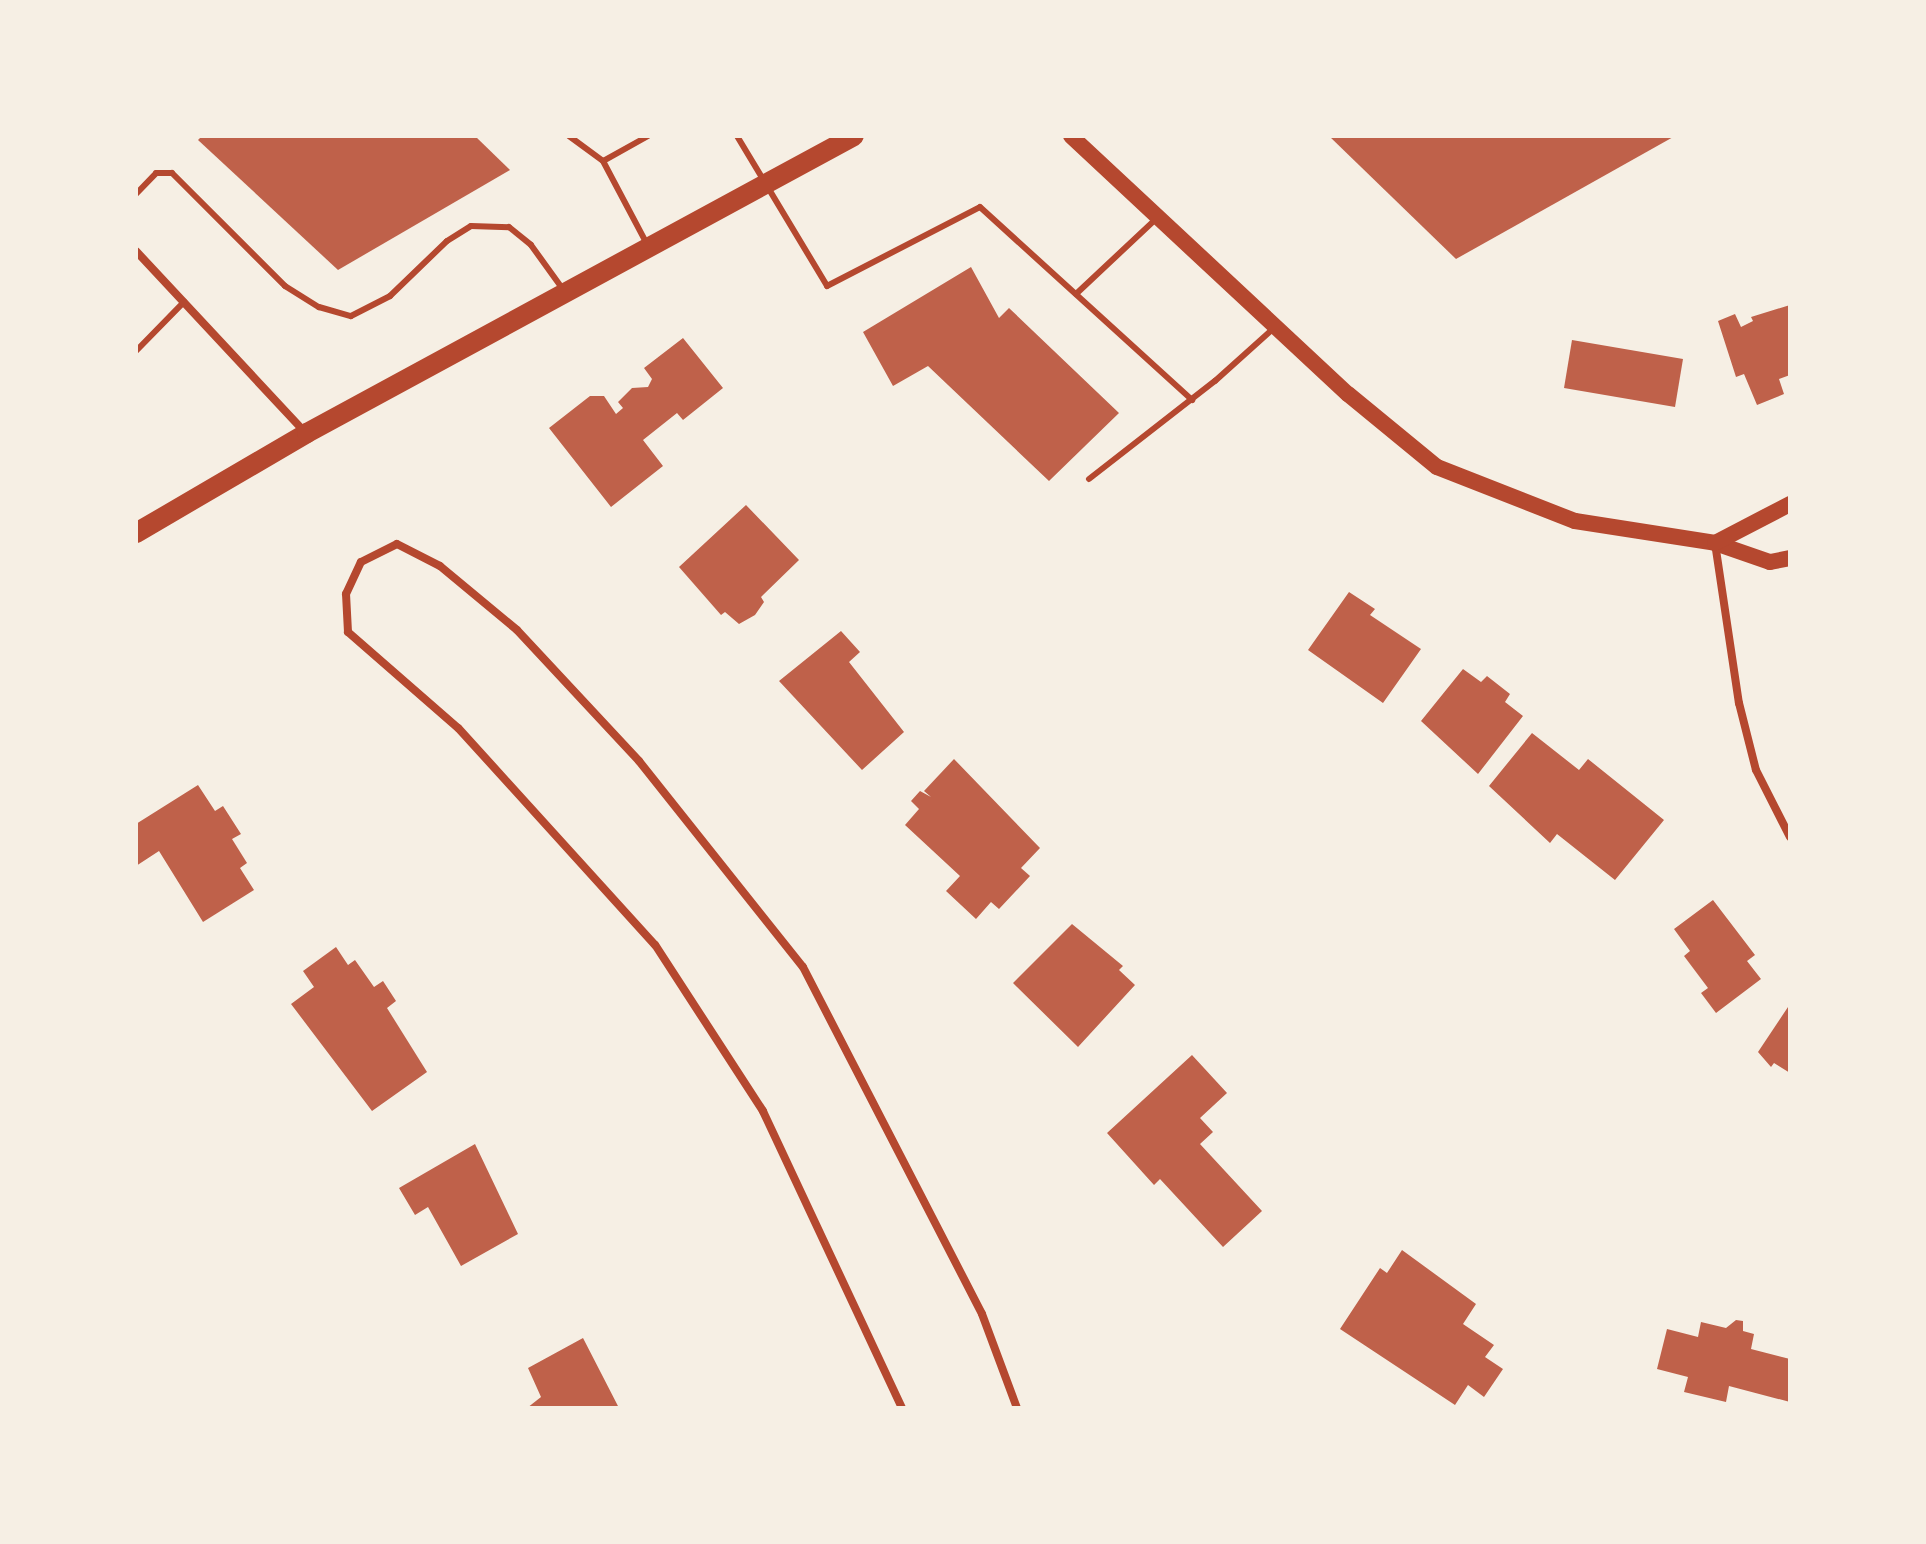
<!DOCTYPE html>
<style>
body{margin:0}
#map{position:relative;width:1926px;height:1544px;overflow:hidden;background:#f6efe4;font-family:"PT Serif",serif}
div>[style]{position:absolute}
.building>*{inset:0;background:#bf614a}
.service>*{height:6px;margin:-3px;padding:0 3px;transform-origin:3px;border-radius:3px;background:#b5482f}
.minor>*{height:8px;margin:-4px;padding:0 4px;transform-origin:4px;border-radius:4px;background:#b5482f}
.secondary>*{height:16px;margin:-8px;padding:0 8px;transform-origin:8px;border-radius:8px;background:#b5482f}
.primary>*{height:20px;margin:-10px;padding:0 10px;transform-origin:10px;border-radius:10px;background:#b5482f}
span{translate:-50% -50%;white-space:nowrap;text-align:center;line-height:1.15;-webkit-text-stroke:8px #f6efe4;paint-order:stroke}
.frame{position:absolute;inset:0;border:138px solid #f6efe4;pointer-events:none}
</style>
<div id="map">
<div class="building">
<i style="clip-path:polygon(202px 136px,475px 136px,510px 170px,338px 270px,198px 140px)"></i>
<i style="clip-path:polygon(1329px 136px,1675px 136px,1456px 259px)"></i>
<i style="clip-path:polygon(971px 267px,999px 318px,1009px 308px,1119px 413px,1049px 481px,928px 366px,893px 386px,863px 332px)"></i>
<i style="clip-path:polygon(1790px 305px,1790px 375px,1779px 379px,1784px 394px,1757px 405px,1744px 374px,1736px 377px,1718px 321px,1735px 314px,1741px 327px,1753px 321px,1751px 317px)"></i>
<i style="clip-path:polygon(683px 338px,723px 388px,683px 420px,677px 413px,643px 440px,663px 466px,611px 507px,549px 428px,590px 396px,604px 396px,616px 414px,623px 408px,618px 402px,632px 388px,648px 387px,652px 379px,644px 368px)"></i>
<i style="clip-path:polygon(1572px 340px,1683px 359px,1675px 407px,1564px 388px)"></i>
<i style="clip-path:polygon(746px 505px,799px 560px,761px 597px,764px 602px,755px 615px,739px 624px,725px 612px,721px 615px,679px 567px)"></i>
<i style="clip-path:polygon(1349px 592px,1375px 609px,1370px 615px,1421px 649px,1383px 703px,1308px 650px)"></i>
<i style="clip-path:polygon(841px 631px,860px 652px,849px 662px,904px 732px,862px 770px,779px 681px)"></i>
<i style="clip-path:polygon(1463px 669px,1481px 682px,1487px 676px,1510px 694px,1505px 702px,1523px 716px,1478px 774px,1421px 721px)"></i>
<i style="clip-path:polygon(1532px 733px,1579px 770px,1588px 759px,1664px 820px,1615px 880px,1557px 834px,1550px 843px,1489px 786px)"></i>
<i style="clip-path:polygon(954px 759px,1040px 848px,1021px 868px,1030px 876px,999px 909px,991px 902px,976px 919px,946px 891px,960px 876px,905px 825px,919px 809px,911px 801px,920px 791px,931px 797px,924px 791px)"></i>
<i style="clip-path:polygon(198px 785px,215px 811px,223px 806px,241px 834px,232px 839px,247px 863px,240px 868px,254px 890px,203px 922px,159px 851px,136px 866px,136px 824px)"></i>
<i style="clip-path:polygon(1713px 900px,1755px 955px,1747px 961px,1761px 979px,1716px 1013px,1701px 993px,1708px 988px,1684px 956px,1690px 951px,1674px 929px)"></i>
<i style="clip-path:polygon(1072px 924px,1123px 966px,1119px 970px,1135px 985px,1078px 1047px,1013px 983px)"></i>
<i style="clip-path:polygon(336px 947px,348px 965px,355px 960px,374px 987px,383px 981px,396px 1001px,387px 1008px,427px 1072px,372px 1111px,291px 1004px,314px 987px,303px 971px)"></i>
<i style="clip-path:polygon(1790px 1004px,1790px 1073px,1774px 1063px,1771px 1067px,1758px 1052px)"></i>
<i style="clip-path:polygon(1192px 1055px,1227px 1093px,1200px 1118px,1213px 1132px,1200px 1144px,1262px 1211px,1223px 1247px,1160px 1179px,1154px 1185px,1107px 1133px)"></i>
<i style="clip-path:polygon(475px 1144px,518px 1234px,461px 1266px,428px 1207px,415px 1215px,399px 1188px)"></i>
<i style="clip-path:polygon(1402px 1250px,1476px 1304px,1463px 1324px,1494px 1345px,1485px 1357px,1503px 1369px,1484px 1397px,1468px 1385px,1455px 1405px,1340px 1329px,1380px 1268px,1387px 1273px)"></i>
<i style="clip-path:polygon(1736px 1320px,1743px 1321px,1743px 1331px,1754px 1334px,1751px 1349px,1790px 1359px,1790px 1402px,1729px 1386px,1726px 1402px,1684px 1392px,1688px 1377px,1657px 1369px,1667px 1329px,1698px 1337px,1701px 1322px,1726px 1328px)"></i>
<i style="clip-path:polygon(583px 1338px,619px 1408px,527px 1408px,541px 1397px,528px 1368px)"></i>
</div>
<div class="service">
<i style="left:569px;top:136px;width:42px;rotate:36.3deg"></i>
<i style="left:648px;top:136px;width:51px;rotate:150.9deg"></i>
<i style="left:603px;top:161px;width:96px;rotate:62.1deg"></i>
<i style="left:737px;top:136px;width:175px;rotate:59deg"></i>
<i style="left:827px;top:286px;width:172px;rotate:-27.3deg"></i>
<i style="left:980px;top:207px;width:287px;rotate:42.3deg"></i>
<i style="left:136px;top:194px;width:29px;rotate:-46deg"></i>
<i style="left:156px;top:173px;width:16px"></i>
<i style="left:172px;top:173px;width:160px;rotate:45deg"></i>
<i style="left:285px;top:286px;width:40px;rotate:32deg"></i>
<i style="left:319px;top:307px;width:33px;rotate:16deg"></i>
<i style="left:351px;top:316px;width:44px;rotate:-27.1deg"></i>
<i style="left:390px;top:296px;width:79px;rotate:-44deg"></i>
<i style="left:447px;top:241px;width:28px;rotate:-32deg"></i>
<i style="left:471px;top:226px;width:38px;rotate:2deg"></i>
<i style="left:509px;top:227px;width:28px;rotate:39deg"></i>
<i style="left:531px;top:245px;width:53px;rotate:54.2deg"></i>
<i style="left:1076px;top:294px;width:112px;rotate:-43.2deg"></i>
<i style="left:136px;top:351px;width:69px;rotate:-45.6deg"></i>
<i style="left:1089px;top:479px;width:160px;rotate:-37.9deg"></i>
<i style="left:1215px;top:381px;width:81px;rotate:-42deg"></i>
</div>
<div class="minor">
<i style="left:136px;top:251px;width:249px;rotate:47deg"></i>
<i style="left:1715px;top:543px;width:162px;rotate:81.5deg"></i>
<i style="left:1739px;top:703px;width:69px;rotate:75.8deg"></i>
<i style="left:1756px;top:770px;width:75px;rotate:63.1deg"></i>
<i style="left:902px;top:1408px;width:328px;rotate:-115.1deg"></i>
<i style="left:763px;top:1111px;width:198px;rotate:-123deg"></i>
<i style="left:655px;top:945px;width:293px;rotate:-132.2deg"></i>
<i style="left:458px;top:728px;width:146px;rotate:-138.9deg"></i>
<i style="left:348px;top:632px;width:38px;rotate:-93deg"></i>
<i style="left:346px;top:594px;width:35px;rotate:-65deg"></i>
<i style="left:361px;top:562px;width:40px;rotate:-26.6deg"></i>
<i style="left:397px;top:544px;width:48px;rotate:27.1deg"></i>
<i style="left:440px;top:566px;width:100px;rotate:39.7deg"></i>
<i style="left:517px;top:630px;width:179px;rotate:47deg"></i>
<i style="left:639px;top:761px;width:263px;rotate:51.5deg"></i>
<i style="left:803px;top:967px;width:390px;rotate:62.7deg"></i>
<i style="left:982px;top:1314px;width:100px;rotate:69.6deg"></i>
</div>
<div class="secondary">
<i style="left:1071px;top:136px;width:379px;rotate:43deg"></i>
<i style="left:1348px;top:394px;width:115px;rotate:39.4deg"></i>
<i style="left:1437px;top:467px;width:148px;rotate:21.4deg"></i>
<i style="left:1575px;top:521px;width:142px;rotate:8.9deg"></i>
<i style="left:1715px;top:543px;width:58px;rotate:19.1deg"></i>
<i style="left:1770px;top:562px;width:20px;rotate:-11deg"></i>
<i style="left:1715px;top:543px;width:85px;rotate:-27.5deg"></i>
</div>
<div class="primary">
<i style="left:136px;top:533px;width:198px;rotate:-30.3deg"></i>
<i style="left:307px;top:433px;width:622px;rotate:-28.5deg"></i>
</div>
<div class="frame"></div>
</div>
